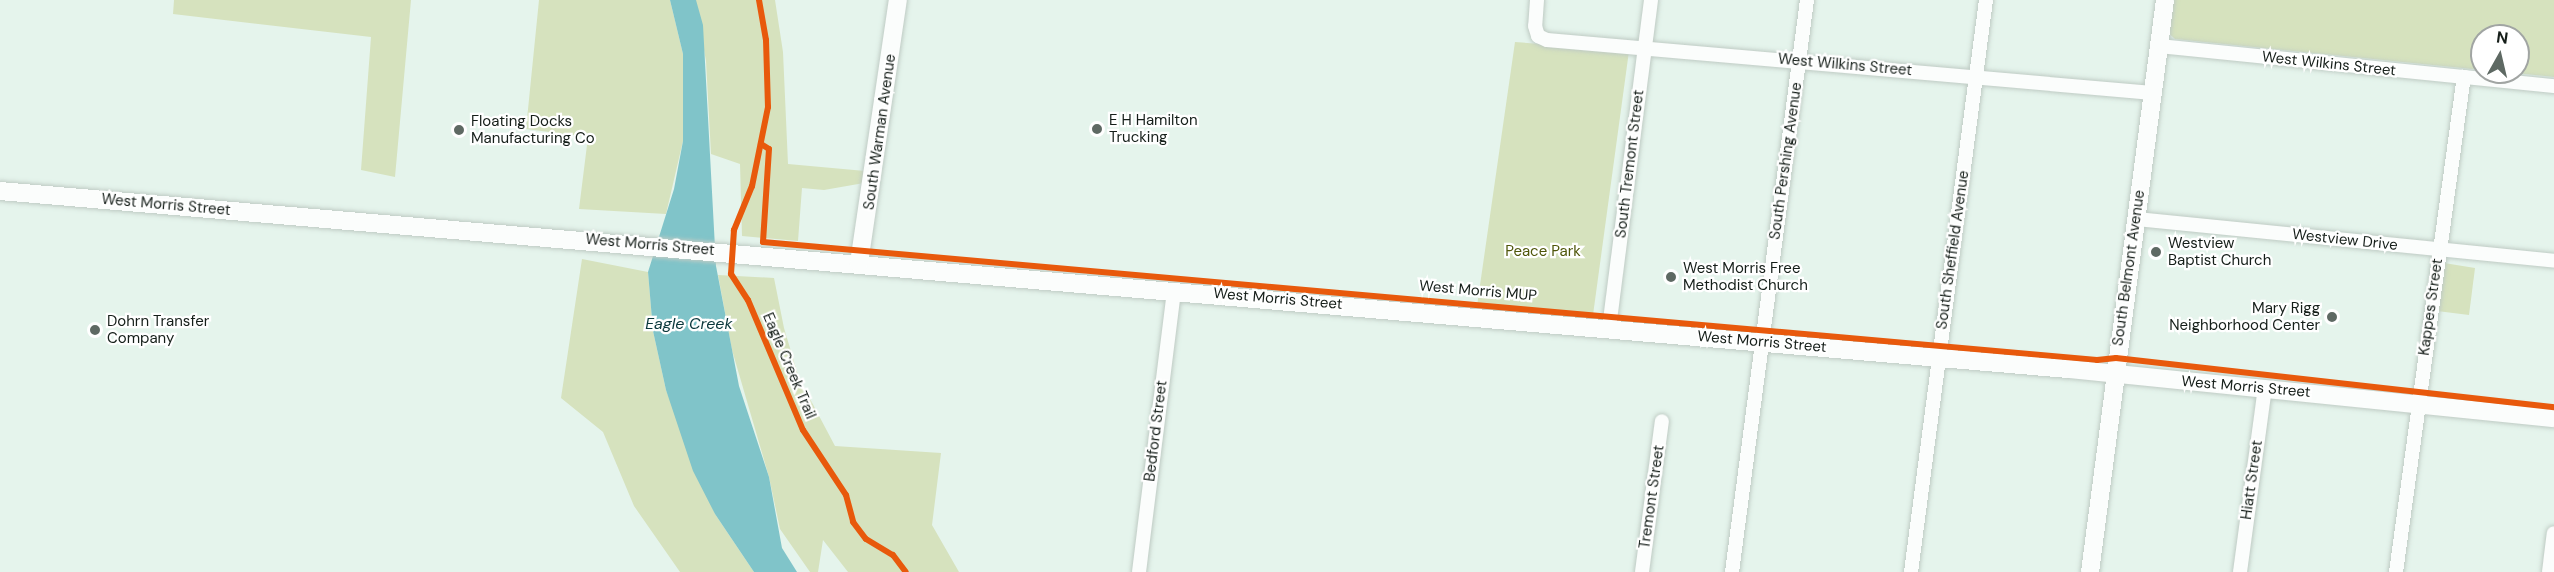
<!DOCTYPE html>
<style>
body{margin:0}
#map{position:relative;width:2554px;height:572px;overflow:hidden;background:#e5f4ec;font-family:"DM Sans",sans-serif}
div>[style]{position:absolute}
.green>*{inset:0;background:#d6e2be}
.water>*{inset:0;background:#80c4c9}
.roads{filter:drop-shadow(0 0 2px #bfcbc4) drop-shadow(0 0 2px #bfcbc4)}
.minor>*{height:14px;margin:-7px;padding:0 7px;transform-origin:7px;border-radius:7px;background:#fbfdfc}
.major>*{height:18px;margin:-9px;padding:0 9px;transform-origin:9px;border-radius:9px;background:#fbfdfc}
.cycleway>*{height:6px;margin:-3px;padding:0 3px;transform-origin:3px;border-radius:3px;background:#e8590c}
.dots>*{width:16px;height:16px;translate:-50% -50%;box-sizing:border-box;border:3px solid #fff;border-radius:50%}
span{translate:-50% -50%;white-space:nowrap;text-align:center;line-height:1.15;-webkit-text-stroke:4.5px #fff;paint-order:stroke}
.street-label{font-size:15px;color:#151e19}
.poi-label{font-size:15px;color:#151e19}
.left{translate:0 -50%;text-align:left}
.right{translate:-100% -50%;text-align:right}
.park-label{font-size:15px;color:#4f560a}
.water-label{font-size:16px;color:#0a373b;font-style:italic}
.north{position:absolute;left:2470px;top:24px;width:60px;height:60px;box-sizing:border-box;background:#fff;border:2px solid #a1a5a3;border-radius:50%;rotate:8deg;font-size:16px;font-weight:700;line-height:24px;text-align:center;color:#151e19}
.north::after{content:'';display:block;margin:auto;width:21px;height:27px;background:#5e6963;clip-path:polygon(50% 0,100% 100%,50% 72%,0 100%)}
</style>
<div id="map">
<div class="green">
<i style="clip-path:polygon(174px 0,411px 0,395px 177px,361px 170px,371px 37px,173px 14px)"></i>
<i style="clip-path:polygon(539px 0,670px 0,683px 54px,683px 141px,666px 214px,579px 209px,588px 137px,526px 129px)"></i>
<i style="clip-path:polygon(695px 0,775px 0,783px 52px,788px 164px,865px 171px,864px 183px,824px 190px,802px 188px,798px 241px,742px 236px,740px 164px,711px 154px,706px 61px)"></i>
<i style="clip-path:polygon(2170px 0,2554px 0,2554px 77px,2505px 72px,2518px 72px,2518px 36px,2482px 36px,2482px 70px,2175px 39px,2166px 31px)"></i>
<i style="clip-path:polygon(1515px 42px,1629px 51px,1593px 315px,1477px 306px)"></i>
<i style="clip-path:polygon(582px 259px,648px 272px,653px 331px,666px 390px,715px 514px,754px 572px,680px 572px,634px 506px,603px 432px,561px 398px)"></i>
<i style="clip-path:polygon(2444px 263px,2475px 268px,2469px 315px,2437px 311px)"></i>
<i style="clip-path:polygon(718px 275px,774px 278px,784px 328px,799px 378px,835px 446px,941px 453px,932px 525px,959px 572px,848px 572px,823px 540px,818px 572px,810px 572px,780px 529px,769px 477px,732px 350px)"></i>
</div>
<div class="water">
<i style="clip-path:polygon(670px 0,696px 0,703px 25px,716px 266px,739px 386px,769px 477px,782px 548px,797px 572px,754px 572px,715px 514px,693px 471px,666px 390px,653px 331px,648px 272px,674px 189px,683px 141px,683px 54px)"></i>
</div>
<div class="roads">
<div class="minor">
<i style="left:1537px;top:0;width:26px;rotate:94deg"></i>
<i style="left:1535px;top:26px;width:10px;rotate:73deg"></i>
<i style="left:1538px;top:36px;width:10px;rotate:24deg"></i>
<i style="left:1547px;top:40px;width:608px;rotate:5deg"></i>
<i style="left:2159px;top:46px;width:397px;rotate:5.8deg"></i>
<i style="left:2136px;top:219px;width:420px;rotate:5.7deg"></i>
<i style="left:1609px;top:328px;width:331px;rotate:-82.7deg"></i>
<i style="left:1139px;top:572px;width:284px;rotate:-82.9deg"></i>
<i style="left:1642px;top:572px;width:152px;rotate:-82.5deg"></i>
<i style="left:1732px;top:572px;width:577px;rotate:-82.53deg"></i>
<i style="left:1911px;top:572px;width:577px;rotate:-82.53deg"></i>
<i style="left:2240px;top:572px;width:186px;rotate:-82.3deg"></i>
<i style="left:2396px;top:572px;width:500px;rotate:-82.2deg"></i>
<i style="left:2549px;top:572px;width:39px;rotate:-83deg"></i>
</div>
<div class="major">
<i style="left:0;top:191px;width:2077px;rotate:4.92deg"></i>
<i style="left:2069px;top:369px;width:487px;rotate:5.8deg"></i>
<i style="left:859px;top:263px;width:266px;rotate:-81.6deg"></i>
<i style="left:2090px;top:572px;width:577px;rotate:-82.53deg"></i>
</div>
</div>
<div class="cycleway">
<i style="left:759px;top:0;width:41px;rotate:80.1deg"></i>
<i style="left:766px;top:40px;width:67px;rotate:88.3deg"></i>
<i style="left:768px;top:107px;width:81px;rotate:101.4deg"></i>
<i style="left:752px;top:186px;width:48px;rotate:112.2deg"></i>
<i style="left:734px;top:230px;width:44px;rotate:93.9deg"></i>
<i style="left:731px;top:274px;width:31px;rotate:57deg"></i>
<i style="left:748px;top:300px;width:141px;rotate:67.1deg"></i>
<i style="left:803px;top:430px;width:78px;rotate:56.5deg"></i>
<i style="left:846px;top:495px;width:28px;rotate:75deg"></i>
<i style="left:853px;top:522px;width:21px;rotate:53deg"></i>
<i style="left:866px;top:539px;width:31px;rotate:31deg"></i>
<i style="left:893px;top:555px;width:21px;rotate:53deg"></i>
<i style="left:761px;top:144px;width:9px;rotate:32deg"></i>
<i style="left:769px;top:149px;width:93px;rotate:93.7deg"></i>
<i style="left:763px;top:242px;width:1339px;rotate:5.05deg"></i>
<i style="left:2097px;top:360px;width:19px;rotate:-6deg"></i>
<i style="left:2116px;top:358px;width:441px;rotate:6.4deg"></i>
</div>
<div class="dots">
<i style="left:1097px;top:129px;background:#5e6963"></i>
<i style="left:459px;top:130px;background:#5e6963"></i>
<i style="left:2156px;top:252px;background:#5e6963"></i>
<i style="left:1671px;top:277px;background:#5e6963"></i>
<i style="left:2332px;top:317px;background:#5e6963"></i>
<i style="left:95px;top:330px;background:#5e6963"></i>
</div>
<div class="street-label">
<span style="left:2329px;top:64px;rotate:6deg">West Wilkins Street</span>
<span style="left:1845px;top:65px;rotate:5deg">West Wilkins Street</span>
<span style="left:880px;top:132px;rotate:-82deg">South Warman Avenue</span>
<span style="left:1786px;top:161px;rotate:-82deg">South Pershing Avenue</span>
<span style="left:1630px;top:164px;rotate:-83deg">South Tremont Street</span>
<span style="left:166px;top:205px;rotate:5deg">West Morris Street</span>
<span style="left:2345px;top:240px;rotate:6deg">Westview Drive</span>
<span style="left:650px;top:245px;rotate:5deg">West Morris Street</span>
<span style="left:1953px;top:250px;rotate:-82deg">South Sheffield Avenue</span>
<span style="left:2129px;top:268px;rotate:-82deg">South Belmont Avenue</span>
<span style="left:1478px;top:291px;rotate:5deg">West Morris MUP</span>
<span style="left:1278px;top:299px;rotate:5deg">West Morris Street</span>
<span style="left:2431px;top:307px;rotate:-82deg">Kappes Street</span>
<span style="left:1762px;top:342px;rotate:5deg">West Morris Street</span>
<span style="left:789px;top:366px;rotate:67deg">Eagle Creek Trail</span>
<span style="left:2246px;top:387px;rotate:5deg">West Morris Street</span>
<span style="left:1156px;top:431px;rotate:-83deg">Bedford Street</span>
<span style="left:2252px;top:480px;rotate:-82deg">Hiatt Street</span>
<span style="left:1652px;top:497px;rotate:-82deg">Tremont Street</span>
</div>
<div class="poi-label">
<span class="left" style="left:1109px;top:129px">E H Hamilton<br>Trucking</span>
<span class="left" style="left:471px;top:130px">Floating Docks<br>Manufacturing Co</span>
<span class="left" style="left:2168px;top:252px">Westview<br>Baptist Church</span>
<span class="left" style="left:1683px;top:277px">West Morris Free<br>Methodist Church</span>
<span class="right" style="left:2320px;top:317px">Mary Rigg<br>Neighborhood Center</span>
<span class="left" style="left:107px;top:330px">Dohrn Transfer<br>Company</span>
</div>
<div class="park-label">
<span style="left:1543px;top:252px">Peace Park</span>
</div>
<div class="water-label">
<span style="left:689px;top:324px">Eagle Creek</span>
</div>
<div class="north">N</div>
</div>
